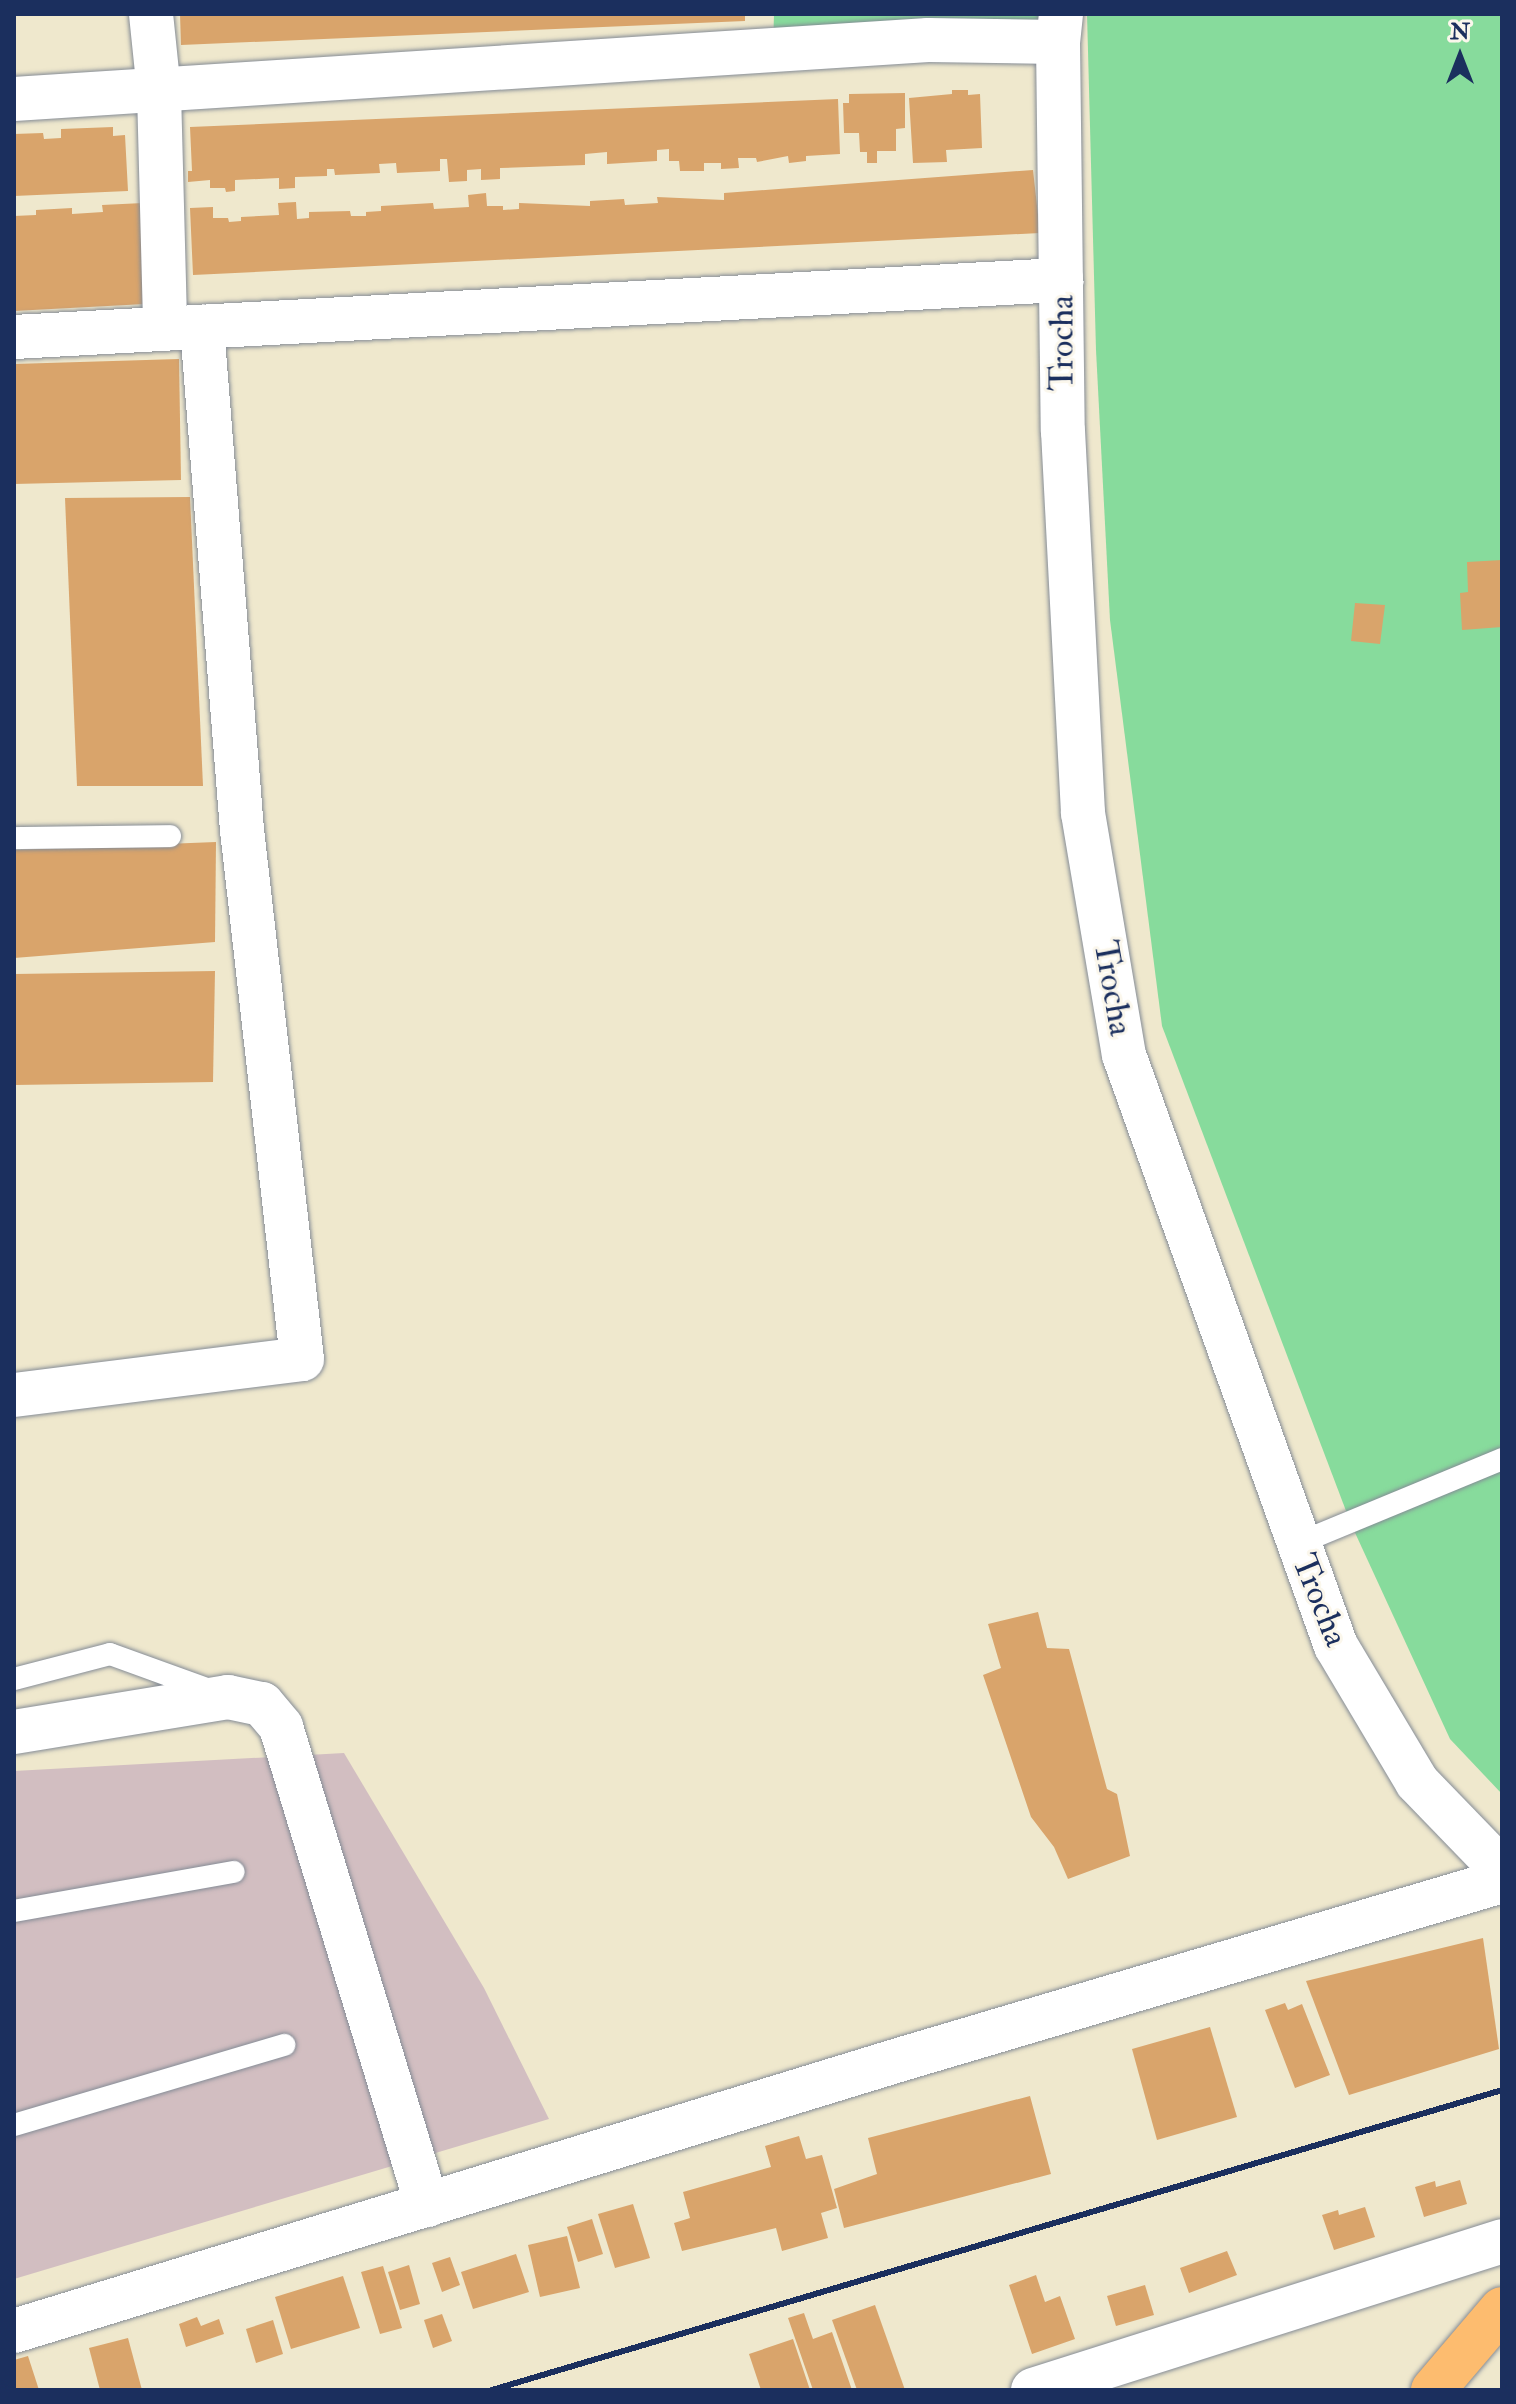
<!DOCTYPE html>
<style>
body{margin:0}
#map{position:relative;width:1516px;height:2404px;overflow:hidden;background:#efe8cd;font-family:"IM FELL Double Pica",serif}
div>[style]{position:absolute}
.industrial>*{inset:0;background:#d2bec1}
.green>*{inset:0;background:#87db9c}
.building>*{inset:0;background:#d9a46b}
.roads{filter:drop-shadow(0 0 2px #858c96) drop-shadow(0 0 2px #858c96)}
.lane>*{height:22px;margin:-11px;padding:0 11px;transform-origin:11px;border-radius:11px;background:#fff}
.street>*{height:44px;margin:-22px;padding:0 22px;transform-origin:22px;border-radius:22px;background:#fff}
.primary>*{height:44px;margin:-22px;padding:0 22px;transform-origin:22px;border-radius:22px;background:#fdbc6f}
.rail>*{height:6px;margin:-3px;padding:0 3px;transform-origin:3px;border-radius:3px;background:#1b2f5e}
span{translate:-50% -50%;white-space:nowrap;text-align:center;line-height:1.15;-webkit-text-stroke:6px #fbf7ec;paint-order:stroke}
.street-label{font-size:34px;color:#1b2f5e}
.frame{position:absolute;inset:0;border:16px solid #1b2f5e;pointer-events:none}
.north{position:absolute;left:1420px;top:16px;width:80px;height:80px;-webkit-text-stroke:6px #fbf7ec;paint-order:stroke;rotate:0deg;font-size:22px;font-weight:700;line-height:32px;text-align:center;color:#1b2f5e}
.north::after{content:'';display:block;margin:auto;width:28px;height:36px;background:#1b2f5e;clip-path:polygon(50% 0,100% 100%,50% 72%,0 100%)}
</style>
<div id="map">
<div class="industrial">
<i style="clip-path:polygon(344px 1753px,484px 1988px,549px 2119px,14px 2279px,14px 1771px)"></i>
</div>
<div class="green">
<i style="clip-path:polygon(774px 14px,1061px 14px,1058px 42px,773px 49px)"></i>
<i style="clip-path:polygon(1087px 14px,1502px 14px,1502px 1794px,1450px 1739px,1351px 1524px,1162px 1026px,1110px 620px,1096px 350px)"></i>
</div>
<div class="building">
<i style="clip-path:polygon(180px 14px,745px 14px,745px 21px,181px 45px)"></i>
<i style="clip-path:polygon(952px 90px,968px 90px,968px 95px,980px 94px,982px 148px,946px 150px,947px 162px,913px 163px,909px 98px,952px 94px)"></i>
<i style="clip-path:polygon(905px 93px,905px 128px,896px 129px,896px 151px,877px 151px,877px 163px,867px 163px,867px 152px,860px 152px,859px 133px,844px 133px,843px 103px,849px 103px,849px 94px)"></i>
<i style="clip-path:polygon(838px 99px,840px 154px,806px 156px,806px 161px,789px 163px,788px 156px,757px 162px,756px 158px,738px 158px,739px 168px,721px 169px,721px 163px,704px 163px,704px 171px,680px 171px,679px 161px,669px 161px,669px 149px,657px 150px,657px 161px,607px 164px,607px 152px,585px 154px,585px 165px,500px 168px,500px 179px,481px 180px,481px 169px,467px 170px,467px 181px,449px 182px,447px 159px,440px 159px,440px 171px,397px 173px,396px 163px,379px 164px,380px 173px,335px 175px,334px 169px,327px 169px,327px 176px,295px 177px,295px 188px,279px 189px,279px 178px,235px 180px,235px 191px,226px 192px,225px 188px,210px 188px,210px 180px,188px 182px,188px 171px,192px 171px,190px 127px)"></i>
<i style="clip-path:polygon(113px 127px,113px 136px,125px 135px,128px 191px,14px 196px,14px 134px,43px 133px,44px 139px,61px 138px,61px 129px)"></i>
<i style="clip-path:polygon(1033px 170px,1040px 233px,193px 275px,190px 208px,213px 207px,213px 218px,228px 218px,229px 222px,241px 221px,241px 217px,279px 215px,278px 203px,296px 202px,297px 219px,309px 218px,309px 212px,350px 211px,351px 216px,366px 216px,366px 212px,381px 211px,381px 206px,433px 203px,434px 209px,469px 207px,468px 195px,486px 193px,487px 206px,503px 206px,503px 210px,519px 209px,519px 203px,590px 206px,590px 201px,624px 199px,625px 205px,658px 203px,657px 197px,724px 200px,724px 193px)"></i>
<i style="clip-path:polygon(143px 203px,145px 304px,14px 311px,14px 216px,36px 215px,36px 210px,72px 208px,72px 214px,103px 212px,102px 205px)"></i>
<i style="clip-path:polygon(179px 359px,181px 480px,14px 484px,14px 364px)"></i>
<i style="clip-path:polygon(190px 497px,203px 786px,77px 786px,65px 498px)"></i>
<i style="clip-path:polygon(1502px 560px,1502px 627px,1462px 630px,1460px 593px,1468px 592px,1467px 562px)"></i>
<i style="clip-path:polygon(1355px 603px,1385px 605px,1380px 644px,1351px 641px)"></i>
<i style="clip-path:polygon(216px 842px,215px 942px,14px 958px,14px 850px)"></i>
<i style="clip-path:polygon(215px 971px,213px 1082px,14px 1085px,14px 974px)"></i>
<i style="clip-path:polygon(1038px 1612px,1047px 1648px,1069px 1649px,1107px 1789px,1117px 1794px,1130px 1856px,1068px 1879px,1054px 1847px,1031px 1817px,983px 1675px,1001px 1668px,988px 1624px)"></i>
<i style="clip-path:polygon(1483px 1938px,1499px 2049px,1349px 2095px,1306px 1981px)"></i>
<i style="clip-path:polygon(1285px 2003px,1288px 2010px,1302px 2004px,1330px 2075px,1295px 2088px,1265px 2010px)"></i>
<i style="clip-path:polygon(1210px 2027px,1237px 2117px,1157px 2140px,1132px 2049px)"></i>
<i style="clip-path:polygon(1030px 2096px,1051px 2174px,844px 2228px,834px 2189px,877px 2174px,868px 2138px)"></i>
<i style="clip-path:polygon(799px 2136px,806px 2159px,822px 2155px,837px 2208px,821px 2213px,828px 2238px,782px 2251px,776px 2228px,682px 2251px,674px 2223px,690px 2218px,683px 2192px,771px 2167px,765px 2146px)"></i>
<i style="clip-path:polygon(1460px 2180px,1467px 2204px,1424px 2217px,1415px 2187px,1435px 2181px,1436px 2187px)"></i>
<i style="clip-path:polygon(633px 2204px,650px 2258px,615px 2268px,598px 2214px)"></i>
<i style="clip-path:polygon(1365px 2207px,1375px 2237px,1334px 2250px,1322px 2215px,1338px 2210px,1339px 2215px)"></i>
<i style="clip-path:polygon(592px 2219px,603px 2254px,578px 2262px,567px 2227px)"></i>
<i style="clip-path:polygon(567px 2236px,580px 2288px,540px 2297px,528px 2245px)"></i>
<i style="clip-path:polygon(1227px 2251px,1237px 2275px,1189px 2293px,1180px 2268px)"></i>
<i style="clip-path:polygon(516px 2254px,529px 2292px,473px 2309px,461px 2272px)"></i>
<i style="clip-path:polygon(450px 2257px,460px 2285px,442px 2292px,432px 2263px)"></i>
<i style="clip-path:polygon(409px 2265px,420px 2304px,400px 2310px,388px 2272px)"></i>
<i style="clip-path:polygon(383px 2266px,402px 2328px,380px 2334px,361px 2272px)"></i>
<i style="clip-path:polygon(1036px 2275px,1045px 2302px,1060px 2296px,1075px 2339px,1032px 2354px,1009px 2285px)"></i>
<i style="clip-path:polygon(343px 2276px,360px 2328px,291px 2349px,275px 2297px)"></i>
<i style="clip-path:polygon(1145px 2285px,1154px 2315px,1116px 2326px,1107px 2296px)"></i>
<i style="clip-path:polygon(875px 2305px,905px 2390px,857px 2390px,832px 2320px)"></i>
<i style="clip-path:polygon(804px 2313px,813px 2339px,832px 2332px,852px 2390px,813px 2390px,788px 2318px)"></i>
<i style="clip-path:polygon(442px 2314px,452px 2341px,433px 2348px,424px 2320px)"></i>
<i style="clip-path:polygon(197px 2317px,201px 2326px,219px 2319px,224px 2334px,186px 2347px,179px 2324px)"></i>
<i style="clip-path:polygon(273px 2320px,283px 2354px,256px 2363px,246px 2329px)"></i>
<i style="clip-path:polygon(128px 2338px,142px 2390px,100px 2390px,89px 2348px)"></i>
<i style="clip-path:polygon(793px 2339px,810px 2390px,761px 2390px,749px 2354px)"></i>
<i style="clip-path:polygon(28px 2356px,39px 2390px,14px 2390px,14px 2360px)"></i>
</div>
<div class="roads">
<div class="lane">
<i style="left:14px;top:838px;width:156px;rotate:-0.7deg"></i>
<i style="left:1297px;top:1544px;width:222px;rotate:-22.5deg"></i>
<i style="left:14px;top:1679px;width:99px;rotate:-14.6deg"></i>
<i style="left:110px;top:1654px;width:109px;rotate:19.9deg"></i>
<i style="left:14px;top:1911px;width:223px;rotate:-10.1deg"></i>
<i style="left:14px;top:2125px;width:282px;rotate:-16.5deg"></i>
</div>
<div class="street">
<i style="left:151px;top:14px;width:78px;rotate:84.1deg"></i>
<i style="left:159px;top:92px;width:237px;rotate:88.5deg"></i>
<i style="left:1061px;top:14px;width:28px;rotate:96deg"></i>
<i style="left:1058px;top:42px;width:389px;rotate:89.3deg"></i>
<i style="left:1063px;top:431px;width:383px;rotate:87deg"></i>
<i style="left:1083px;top:813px;width:245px;rotate:80.4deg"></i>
<i style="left:1124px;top:1055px;width:628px;rotate:70.27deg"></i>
<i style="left:1336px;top:1646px;width:158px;rotate:59.2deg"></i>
<i style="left:1417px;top:1782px;width:122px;rotate:46deg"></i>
<i style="left:14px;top:99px;width:916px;rotate:-3.69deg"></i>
<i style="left:928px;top:40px;width:130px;rotate:0.9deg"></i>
<i style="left:14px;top:337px;width:1049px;rotate:-3.12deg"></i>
<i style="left:14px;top:1395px;width:290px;rotate:-7.1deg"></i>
<i style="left:302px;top:1359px;width:532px;rotate:-96.47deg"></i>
<i style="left:242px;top:830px;width:505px;rotate:-94.55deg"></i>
<i style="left:14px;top:1732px;width:217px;rotate:-9.3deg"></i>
<i style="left:228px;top:1697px;width:35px;rotate:12deg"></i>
<i style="left:262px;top:1704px;width:30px;rotate:50deg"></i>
<i style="left:281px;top:1727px;width:500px;rotate:73deg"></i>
<i style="left:14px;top:2331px;width:929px;rotate:-17.03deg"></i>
<i style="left:902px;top:2059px;width:626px;rotate:-16.52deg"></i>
<i style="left:1033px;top:2390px;width:492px;rotate:-17.6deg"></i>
</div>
<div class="primary">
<i style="left:1433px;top:2390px;width:106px;rotate:-49.6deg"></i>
</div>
</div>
<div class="rail">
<i style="left:492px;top:2390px;width:1054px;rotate:-16.54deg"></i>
</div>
<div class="street-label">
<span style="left:1062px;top:343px;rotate:-90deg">Trocha</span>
<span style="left:1113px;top:988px;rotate:80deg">Trocha</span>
<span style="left:1320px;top:1600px;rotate:68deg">Trocha</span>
</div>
<div class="frame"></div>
<div class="north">N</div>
</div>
